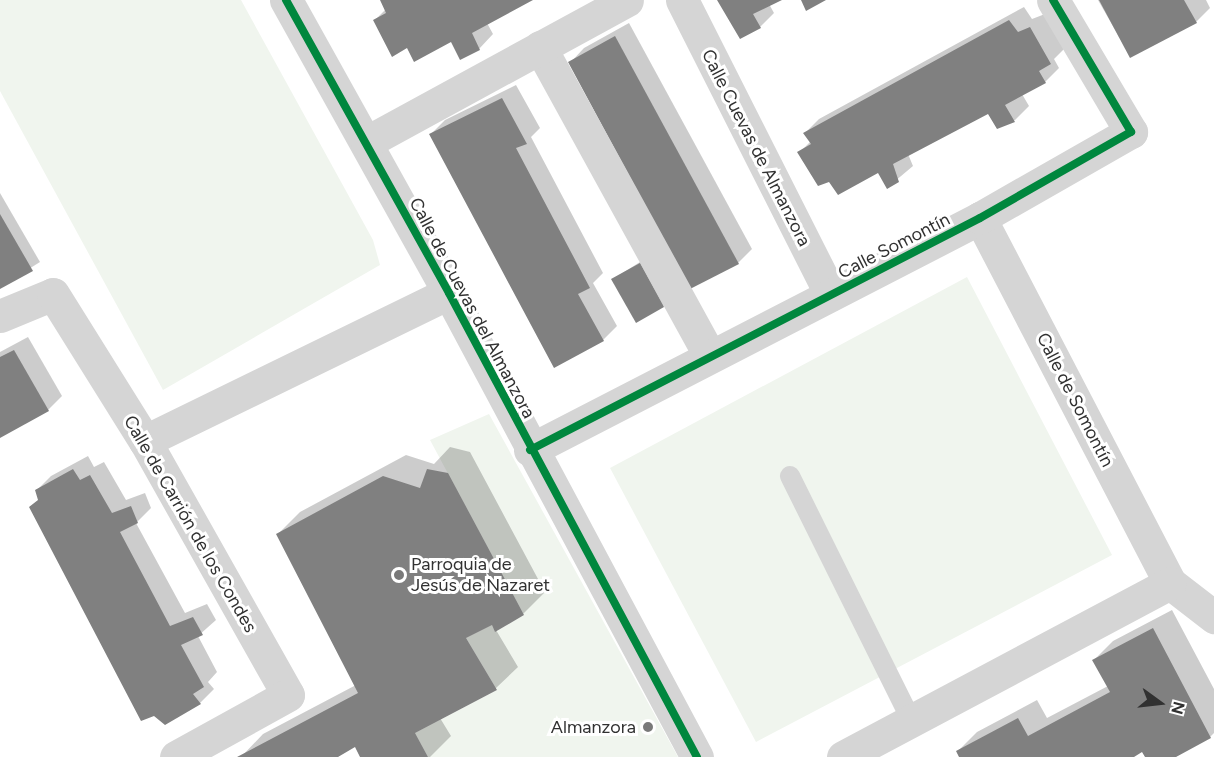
<!DOCTYPE html>
<meta charset="utf-8">
<style>
body{margin:0}
#map{position:relative;width:1214px;height:757px;overflow:hidden;background:#fff;font-family:Figtree,sans-serif}
div>[style]{position:absolute}
.green>*{inset:0;background:#f0f5ee}
.shadow>*{inset:0;background:#0003}
.building>*{inset:0;background:#808080}
.service>*{height:20px;margin:-10px;padding:0 10px;transform-origin:10px;border-radius:10px;background:#d5d5d5}
.minor>*{height:33px;margin:-16.5px;padding:0 16.5px;transform-origin:16.5px;border-radius:16.5px;background:#d5d5d5}
.cycleway>*{height:8px;margin:-4px;padding:0 4px;transform-origin:4px;border-radius:4px;background:#00873e}
.dots>*{width:16px;height:16px;translate:-50% -50%;box-sizing:border-box;border:3px solid #fff;border-radius:50%}
span{translate:-50% -50%;white-space:nowrap;text-align:center;line-height:1.15;-webkit-text-stroke:6px #fff;paint-order:stroke}
.street-label{font-size:18px;color:#313131}
.poi-label{font-size:18px;color:#313131}
.left{translate:0 -50%;text-align:left}
.right{translate:-100% -50%;text-align:right}
.north{position:absolute;left:1130px;top:673px;width:60px;height:60px;-webkit-text-stroke:4px #fff;paint-order:stroke;rotate:105deg;font-size:16px;font-weight:700;line-height:24px;text-align:center;color:#313131}
.north::after{content:'';display:block;margin:auto;width:21px;height:27px;background:#313131;clip-path:polygon(50% 0,100% 100%,50% 72%,0 100%)}
</style>
<div id="map">
<div class="green">
<i style="clip-path:polygon(0 0,241px 0,373px 240px,380px 265px,163px 390px,0 91px)"></i>
<i style="clip-path:polygon(967px 277px,1112px 555px,756px 742px,610px 468px)"></i>
<i style="clip-path:polygon(489px 414px,678px 757px,428px 757px,415px 733px,497px 690px,466px 638px,492px 625px,495px 632px,524px 615px,430px 440px)"></i>
</div>
<div class="shadow">
<i style="clip-path:polygon(381px 0,528px 0,487px 23px,493px 34px,479px 49px,452px 40px,408px 46px,375px 20px,386px 9px)"></i>
<i style="clip-path:polygon(718px 0,778px 0,769px 4px,774px 13px,760px 27px)"></i>
<i style="clip-path:polygon(1098px 0,1206px 0,1210px 8px,1196px 22px,1130px 56px)"></i>
<i style="clip-path:polygon(1024px 7px,1032px 19px,1045px 14px,1064px 49px,1054px 59px,1059px 68px,1045px 82px,1022px 94px,1029px 106px,1015px 120px,998px 127px,988px 112px,908px 154px,913px 166px,888px 187px,878px 171px,829px 180px,799px 153px,811px 141px,805px 133px,819px 119px)"></i>
<i style="clip-path:polygon(629px 23px,752px 249px,738px 263px,690px 287px,570px 63px,584px 48px)"></i>
<i style="clip-path:polygon(516px 85px,540px 128px,531px 137px,603px 273px,593px 283px,617px 326px,603px 340px,431px 134px,445px 120px)"></i>
<i style="clip-path:polygon(0 193px,40px 262px,0 287px)"></i>
<i style="clip-path:polygon(648px 257px,664px 306px,636px 321px,613px 279px)"></i>
<i style="clip-path:polygon(28px 337px,62px 396px,48px 410px,0 436px,0 352px)"></i>
<i style="clip-path:polygon(450px 447px,470px 452px,545px 592px,523px 614px,496px 630px,518px 667px,496px 688px,440px 718px,451px 736px,430px 757px,362px 757px,356px 745px,335px 757px,241px 757px,263px 734px,356px 685px,278px 534px,300px 512px,406px 455px,434px 464px)"></i>
<i style="clip-path:polygon(88px 456px,94px 467px,104px 462px,126px 500px,145px 493px,151px 508px,136px 523px,185px 613px,207px 604px,216px 620px,198px 636px,217px 672px,208px 682px,214px 689px,200px 703px,165px 723px,37px 490px,51px 476px)"></i>
<i style="clip-path:polygon(1172px 610px,1214px 689px,1214px 733px,1210px 737px,1173px 757px,1147px 757px,1143px 750px,1131px 757px,961px 757px,958px 751px,977px 732px,1037px 700px,1047px 718px,1108px 686px,1094px 660px,1113px 641px)"></i>
</div>
<div class="building">
<i style="clip-path:polygon(380px 0,533px 0,472px 33px,480px 50px,460px 60px,451px 42px,414px 62px,407px 48px,392px 57px,373px 20px,386px 13px)"></i>
<i style="clip-path:polygon(717px 0,782px 0,753px 14px,761px 28px,740px 39px)"></i>
<i style="clip-path:polygon(801px 0,826px 0,806px 11px)"></i>
<i style="clip-path:polygon(1099px 0,1184px 0,1197px 23px,1130px 58px)"></i>
<i style="clip-path:polygon(1009px 20px,1018px 32px,1030px 27px,1051px 64px,1039px 71px,1046px 83px,1005px 105px,1015px 122px,997px 129px,988px 114px,893px 164px,899px 182px,887px 189px,878px 173px,838px 195px,829px 182px,818px 186px,797px 152px,811px 144px,803px 133px)"></i>
<i style="clip-path:polygon(615px 36px,739px 264px,690px 289px,568px 62px)"></i>
<i style="clip-path:polygon(502px 98px,527px 144px,516px 148px,590px 288px,578px 294px,604px 341px,554px 368px,429px 134px)"></i>
<i style="clip-path:polygon(0 214px,33px 271px,0 289px)"></i>
<i style="clip-path:polygon(640px 263px,664px 307px,636px 323px,611px 279px)"></i>
<i style="clip-path:polygon(14px 350px,49px 411px,0 438px,0 357px)"></i>
<i style="clip-path:polygon(73px 469px,80px 480px,90px 475px,112px 513px,131px 506px,138px 523px,120px 532px,170px 626px,193px 617px,203px 635px,181px 645px,204px 687px,193px 694px,201px 704px,165px 725px,154px 716px,141px 721px,29px 507px,38px 500px,35px 490px)"></i>
<i style="clip-path:polygon(427px 469px,448px 473px,524px 615px,495px 632px,492px 625px,466px 638px,497px 690px,415px 733px,428px 757px,360px 757px,355px 747px,338px 757px,237px 757px,358px 693px,276px 534px,383px 476px,420px 488px)"></i>
<i style="clip-path:polygon(1153px 628px,1211px 738px,1176px 757px,1145px 757px,1142px 752px,1134px 757px,959px 757px,956px 751px,1018px 718px,1028px 736px,1110px 692px,1092px 660px)"></i>
</div>
<div class="service">
<i style="left:790px;top:476px;width:272px;rotate:63.6deg"></i>
</div>
<div class="minor">
<i style="left:286px;top:0;width:335px;rotate:60.9deg"></i>
<i style="left:449px;top:293px;width:526px;rotate:61.88deg"></i>
<i style="left:682px;top:0;width:330px;rotate:63.2deg"></i>
<i style="left:540px;top:47px;width:353px;rotate:61.2deg"></i>
<i style="left:367px;top:142px;width:296px;rotate:-28.6deg"></i>
<i style="left:980px;top:218px;width:411px;rotate:62.5deg"></i>
<i style="left:1170px;top:583px;width:56px;rotate:37.7deg"></i>
<i style="left:0;top:316px;width:57px;rotate:-22.5deg"></i>
<i style="left:53px;top:294px;width:173px;rotate:58deg"></i>
<i style="left:145px;top:441px;width:291px;rotate:60.6deg"></i>
<i style="left:288px;top:695px;width:128px;rotate:151deg"></i>
<i style="left:145px;top:441px;width:338px;rotate:-26deg"></i>
<i style="left:530px;top:450px;width:506px;rotate:-27.27deg"></i>
<i style="left:980px;top:218px;width:174px;rotate:-29.7deg"></i>
<i style="left:1131px;top:132px;width:153px;rotate:-120.6deg"></i>
<i style="left:843px;top:757px;width:370px;rotate:-28deg"></i>
</div>
<div class="cycleway">
<i style="left:286px;top:0;width:335px;rotate:60.9deg"></i>
<i style="left:449px;top:293px;width:526px;rotate:61.88deg"></i>
<i style="left:530px;top:450px;width:506px;rotate:-27.27deg"></i>
<i style="left:980px;top:218px;width:174px;rotate:-29.7deg"></i>
<i style="left:1131px;top:132px;width:153px;rotate:-120.6deg"></i>
</div>
<div class="dots">
<i style="left:399px;top:575px;background:#797979"></i>
<i style="left:648px;top:727px;background:#797979"></i>
</div>
<div class="street-label">
<span style="left:756px;top:148px;rotate:63deg">Calle Cuevas de Almanzora</span>
<span style="left:894px;top:246px;rotate:-27deg">Calle Somontín</span>
<span style="left:472px;top:308px;rotate:62deg">Calle de Cuevas del Almanzora</span>
<span style="left:1075px;top:400px;rotate:63deg">Calle de Somontín</span>
<span style="left:190px;top:524px;rotate:60deg">Calle de Carrión de los Condes</span>
</div>
<div class="poi-label">
<span class="left" style="left:411px;top:575px">Parroquia de<br>Jesús de Nazaret</span>
<span class="right" style="left:636px;top:727px">Almanzora</span>
</div>
<div class="north">N</div>
</div>
